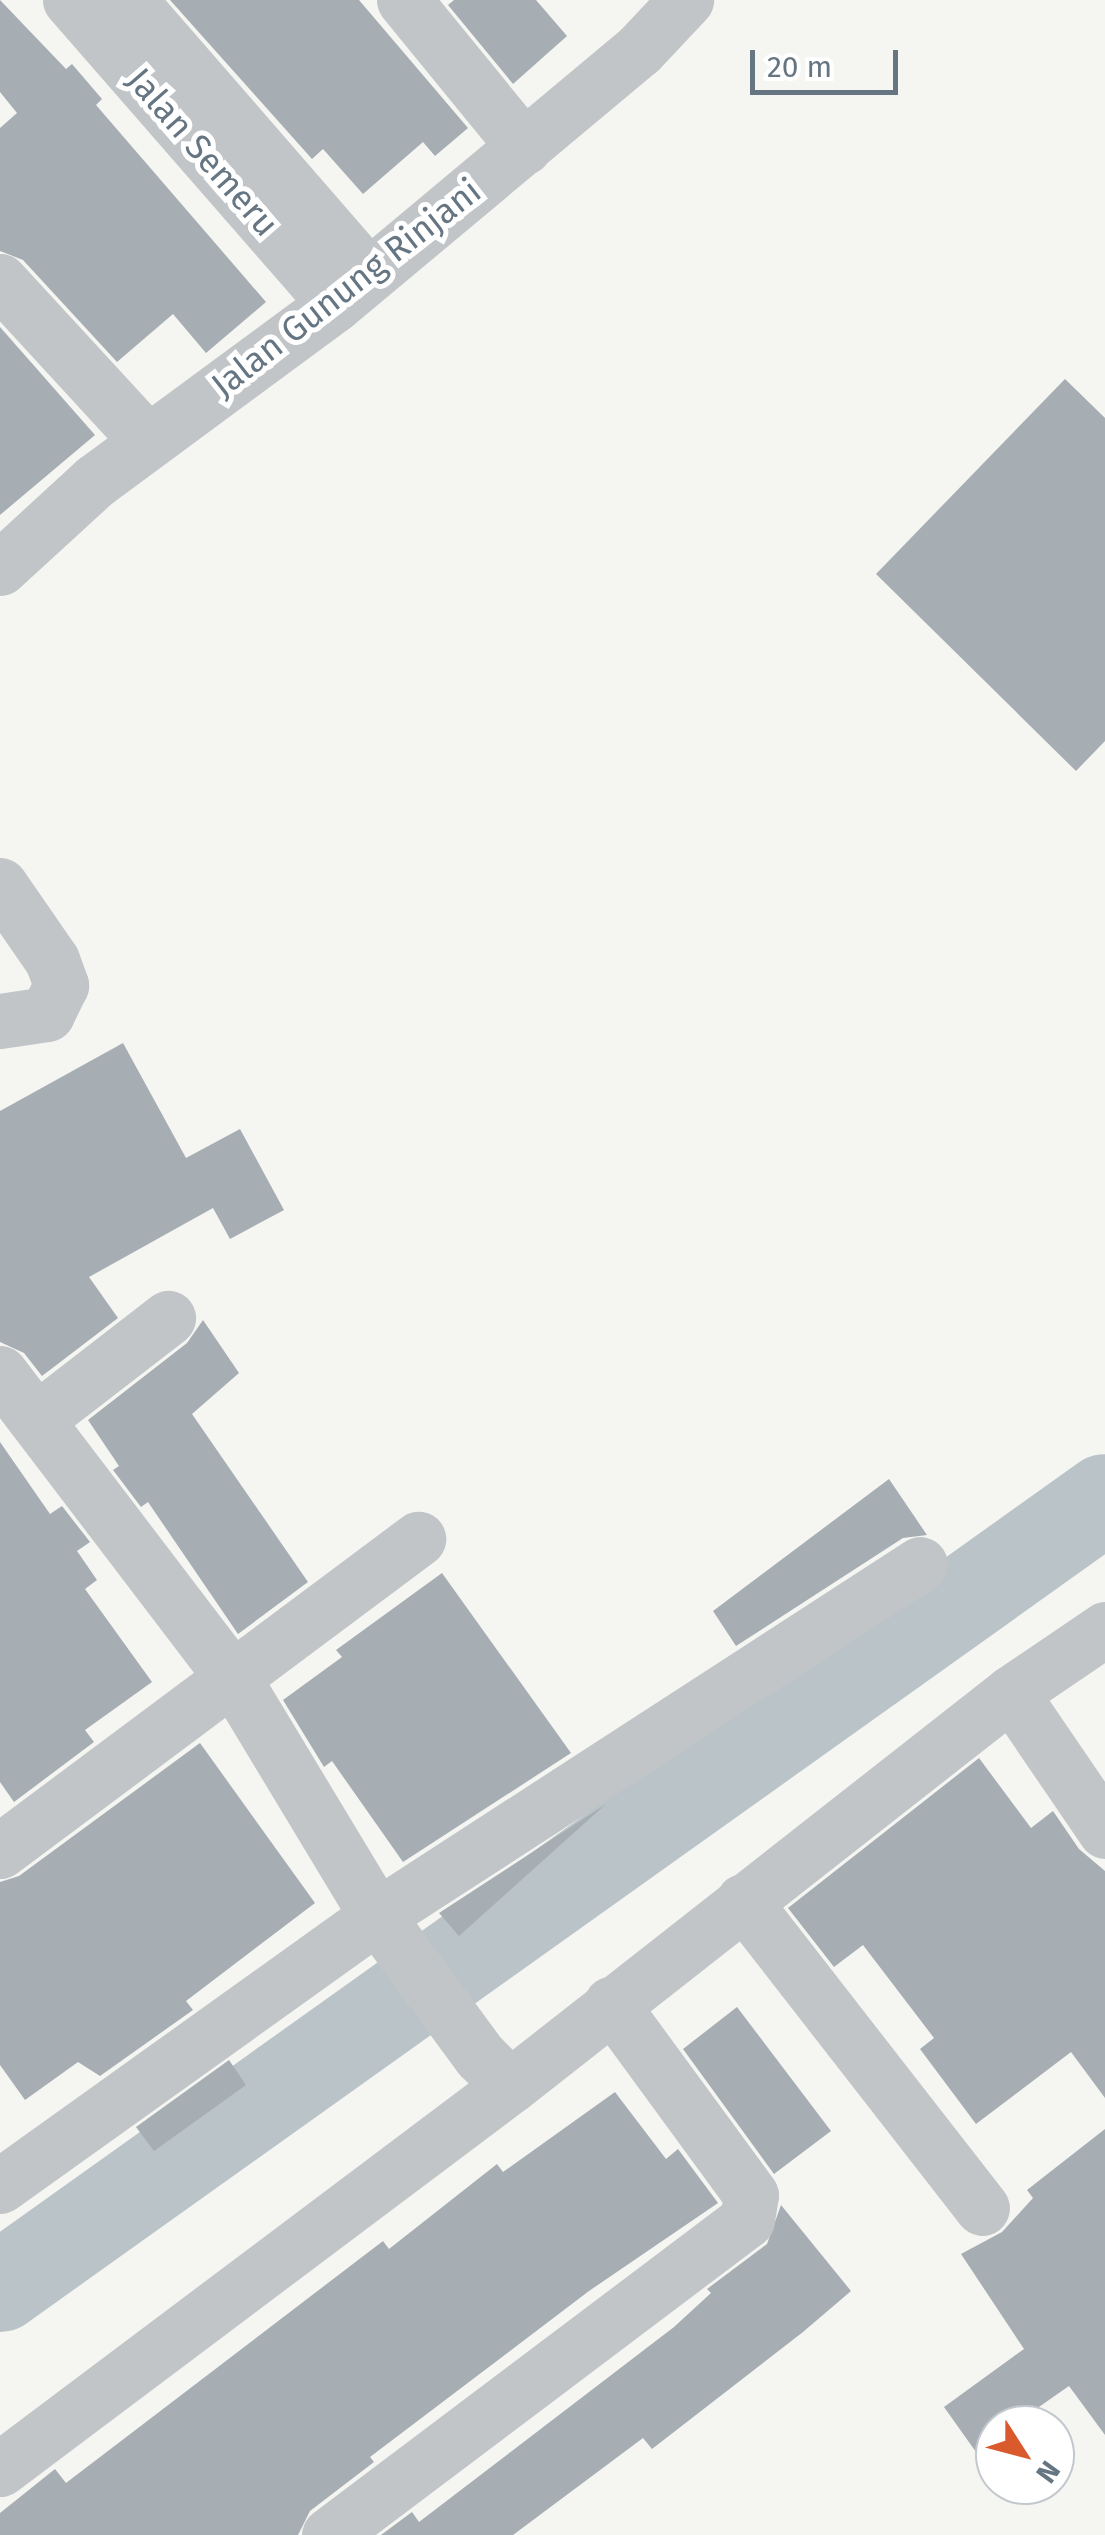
<!DOCTYPE html>
<style>
body{margin:0}
#map{position:relative;width:1105px;height:2535px;overflow:hidden;background:#f5f5f2;font-family:"Fira Sans",sans-serif}
div>[style]{position:absolute}
.river>*{height:90px;margin:-45px;padding:0 45px;transform-origin:45px;border-radius:45px;background:#b9c3c8}
.building>*{inset:0;background:#a6aeb3}
.minor>*{height:55px;margin:-27.5px;padding:0 27.5px;transform-origin:27.5px;border-radius:27.5px;background:#c1c5c8}
span{translate:-50% -50%;white-space:nowrap;text-align:center;line-height:1.15;-webkit-text-stroke:10px #fff;paint-order:stroke}
.street-label{font-size:35px;color:#667582}
.north{position:absolute;left:975px;top:2405px;width:100px;height:100px;box-sizing:border-box;background:#fff;border:2px solid #c2c8cd;border-radius:50%;rotate:126deg;font-size:28px;font-weight:700;line-height:40px;text-align:center;color:#667582}
.north::after{content:'';display:block;margin:auto;width:35px;height:45px;background:#da5a2e;clip-path:polygon(50% 0,100% 100%,50% 72%,0 100%)}
.scale{position:absolute;left:750px;top:50px;width:148px;height:45px;box-sizing:border-box;border:5px solid #667582;border-top:0;padding-left:12px;font-size:30px;line-height:35px;white-space:nowrap;color:#667582;-webkit-text-stroke:8px #fff;paint-order:stroke}
</style>
<div id="map">
<div class="river">
<i style="left:0;top:2287px;width:1357px;rotate:-35.49deg"></i>
</div>
<div class="building">
<i style="clip-path:polygon(0 0,66px 69px,72px 64px,102px 99px,96px 105px,266px 302px,206px 353px,173px 314px,117px 362px,23px 260px,0 251px,0 128px,17px 113px,0 92px)"></i>
<i style="clip-path:polygon(170px 0,359px 0,468px 128px,435px 156px,423px 142px,363px 194px,323px 149px,312px 159px)"></i>
<i style="clip-path:polygon(454px 0,536px 0,567px 36px,513px 84px,448px 5px)"></i>
<i style="clip-path:polygon(0 327px,95px 435px,0 515px)"></i>
<i style="clip-path:polygon(1065px 379px,1105px 418px,1105px 741px,1076px 771px,876px 574px)"></i>
<i style="clip-path:polygon(123px 1043px,186px 1158px,240px 1129px,284px 1210px,230px 1239px,213px 1208px,89px 1277px,118px 1318px,42px 1376px,24px 1353px,0 1342px,0 1111px)"></i>
<i style="clip-path:polygon(203px 1320px,239px 1373px,192px 1414px,308px 1582px,238px 1634px,148px 1502px,141px 1507px,113px 1470px,119px 1466px,88px 1420px,187px 1343px)"></i>
<i style="clip-path:polygon(0 1442px,50px 1514px,62px 1506px,90px 1542px,77px 1551px,97px 1580px,85px 1589px,152px 1682px,85px 1730px,94px 1742px,14px 1802px,0 1782px)"></i>
<i style="clip-path:polygon(889px 1479px,927px 1535px,903px 1538px,736px 1646px,713px 1611px)"></i>
<i style="clip-path:polygon(442px 1573px,571px 1753px,403px 1862px,332px 1761px,324px 1767px,283px 1700px,342px 1657px,336px 1650px)"></i>
<i style="clip-path:polygon(200px 1743px,315px 1903px,186px 2001px,193px 2010px,100px 2076px,78px 2062px,25px 2100px,0 2065px,0 1882px,19px 1876px)"></i>
<i style="clip-path:polygon(979px 1758px,1031px 1828px,1053px 1811px,1079px 1849px,1105px 1871px,1105px 2098px,1071px 2052px,976px 2124px,920px 2049px,934px 2038px,863px 1945px,834px 1967px,788px 1908px)"></i>
<i style="clip-path:polygon(606px 1804px,459px 1936px,439px 1913px)"></i>
<i style="clip-path:polygon(737px 2007px,831px 2131px,774px 2174px,683px 2049px)"></i>
<i style="clip-path:polygon(229px 2060px,246px 2085px,154px 2151px,136px 2127px)"></i>
<i style="clip-path:polygon(615px 2092px,666px 2159px,678px 2149px,718px 2203px,589px 2291px,370px 2457px,374px 2462px,310px 2511px,298px 2535px,0 2535px,0 2513px,55px 2469px,66px 2483px,383px 2241px,389px 2249px,497px 2164px,503px 2172px)"></i>
<i style="clip-path:polygon(1105px 2129px,1105px 2435px,1069px 2386px,1013px 2425px,995px 2425px,995px 2438px,976px 2452px,944px 2407px,1024px 2349px,961px 2254px,1002px 2232px,1033px 2198px,1027px 2190px)"></i>
<i style="clip-path:polygon(781px 2205px,851px 2291px,803px 2332px,652px 2449px,643px 2438px,513px 2535px,381px 2535px,412px 2512px,419px 2522px,674px 2327px,711px 2293px,707px 2289px,767px 2244px)"></i>
</div>
<div class="minor">
<i style="left:70px;top:0;width:403px;rotate:48.9deg"></i>
<i style="left:129px;top:0;width:362px;rotate:49deg"></i>
<i style="left:404px;top:0;width:190px;rotate:50.8deg"></i>
<i style="left:0;top:281px;width:217px;rotate:47.4deg"></i>
<i style="left:0;top:568px;width:129px;rotate:-42.5deg"></i>
<i style="left:95px;top:481px;width:298px;rotate:-36.4deg"></i>
<i style="left:335px;top:304px;width:396px;rotate:-39.9deg"></i>
<i style="left:639px;top:50px;width:69px;rotate:-46.8deg"></i>
<i style="left:0;top:885px;width:91px;rotate:55.3deg"></i>
<i style="left:52px;top:960px;width:27px;rotate:70deg"></i>
<i style="left:61px;top:985px;width:32px;rotate:116deg"></i>
<i style="left:47px;top:1014px;width:48px;rotate:171.5deg"></i>
<i style="left:0;top:1373px;width:387px;rotate:52.7deg"></i>
<i style="left:235px;top:1681px;width:275px;rotate:58.9deg"></i>
<i style="left:377px;top:1916px;width:647px;rotate:-32.95deg"></i>
<i style="left:36px;top:1420px;width:167px;rotate:-37.7deg"></i>
<i style="left:1011px;top:1693px;width:167px;rotate:55.7deg"></i>
<i style="left:0;top:1851px;width:522px;rotate:-36.74deg"></i>
<i style="left:743px;top:1901px;width:389px;rotate:52.1deg"></i>
<i style="left:0;top:2186px;width:464px;rotate:-35.6deg"></i>
<i style="left:377px;top:1916px;width:174px;rotate:53.7deg"></i>
<i style="left:480px;top:2056px;width:42px;rotate:45deg"></i>
<i style="left:0;top:2469px;width:638px;rotate:-36.91deg"></i>
<i style="left:510px;top:2086px;width:637px;rotate:-38.11deg"></i>
<i style="left:1011px;top:1693px;width:114px;rotate:-34.2deg"></i>
<i style="left:329px;top:2535px;width:523px;rotate:-37deg"></i>
<i style="left:747px;top:2220px;width:25px;rotate:-81deg"></i>
<i style="left:751px;top:2195px;width:237px;rotate:-126.2deg"></i>
</div>
<div class="street-label">
<span style="left:203px;top:152px;rotate:49deg">Jalan Semeru</span>
<span style="left:346px;top:288px;rotate:-38deg">Jalan Gunung Rinjani</span>
</div>
<div class="north">N</div>
<div class="scale">20 m</div>
</div>
